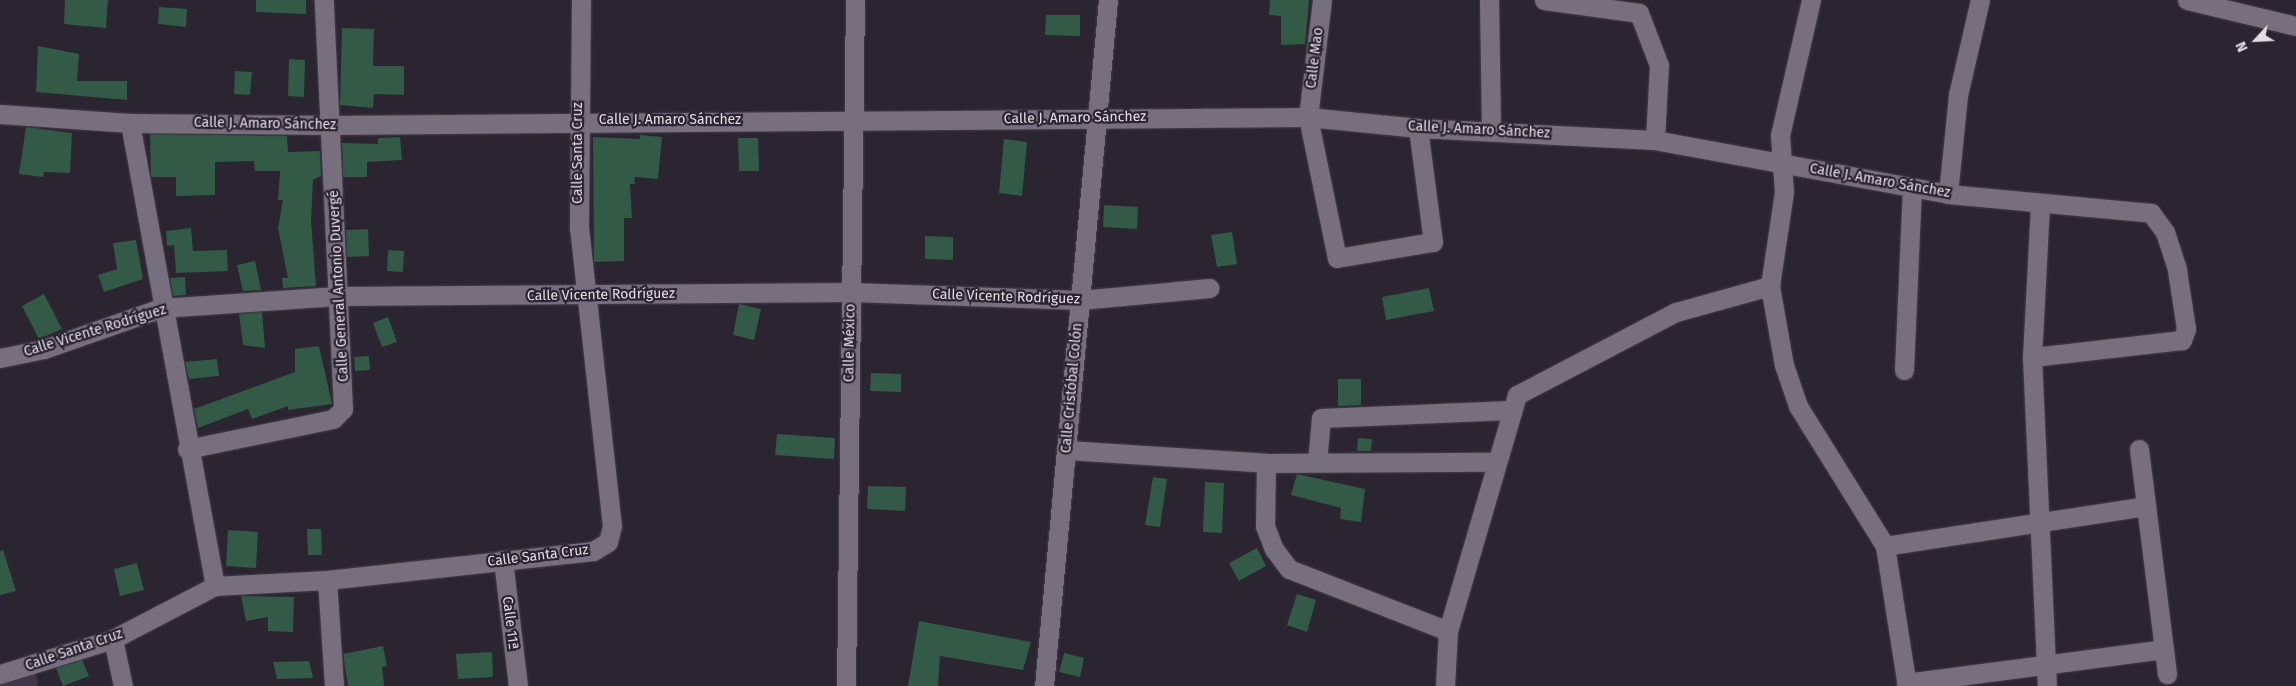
<!DOCTYPE html>
<meta charset="utf-8">
<style>
body{margin:0}
#map{position:relative;width:2296px;height:686px;overflow:hidden;background:#2b2431;font-family:"Fira Sans",sans-serif}
div>[style]{position:absolute}
.green>*{inset:0;background:#41354a}
.building>*{inset:0;background:#325a46}
.roads{filter:drop-shadow(0 0 1px #463f4a) drop-shadow(0 0 1px #463f4a)}
.minor>*{height:19px;margin:-9.5px;padding:0 9.5px;transform-origin:9.5px;border-radius:9.5px;background:#776e7e}
span{translate:-50% -50%;white-space:nowrap;text-align:center;line-height:1.15;-webkit-text-stroke:4.5px #2b2431;paint-order:stroke}
.street-label{font-size:14px;color:#e3dde6}
.north{position:absolute;left:2231px;top:15px;width:50px;height:50px;-webkit-text-stroke:4px #2b2431;paint-order:stroke;rotate:245deg;font-size:14px;font-weight:700;line-height:20px;text-align:center;color:#e3dde6}
.north::after{content:'';display:block;margin:auto;width:18px;height:22px;background:#e3dde6;clip-path:polygon(50% 0,100% 100%,50% 72%,0 100%)}
</style>
<div id="map">
<div class="green">
<i style="clip-path:polygon(36px 673px,38px 686px,0 686px,0 684px)"></i>
</div>
<div class="building">
<i style="clip-path:polygon(65px 0,108px 0,106px 28px,64px 24px)"></i>
<i style="clip-path:polygon(256px 0,306px 0,306px 14px,256px 12px)"></i>
<i style="clip-path:polygon(1270px 0,1309px 0,1305px 44px,1281px 45px,1281px 16px,1269px 15px)"></i>
<i style="clip-path:polygon(159px 7px,187px 9px,186px 27px,158px 24px)"></i>
<i style="clip-path:polygon(1046px 15px,1080px 15px,1080px 36px,1045px 35px)"></i>
<i style="clip-path:polygon(342px 28px,374px 29px,373px 66px,404px 66px,404px 95px,374px 94px,373px 108px,340px 105px)"></i>
<i style="clip-path:polygon(38px 46px,79px 54px,77px 81px,127px 81px,127px 100px,36px 92px)"></i>
<i style="clip-path:polygon(289px 59px,305px 60px,304px 97px,288px 96px)"></i>
<i style="clip-path:polygon(235px 71px,252px 72px,250px 95px,234px 94px)"></i>
<i style="clip-path:polygon(26px 127px,72px 133px,70px 173px,44px 172px,43px 177px,19px 174px)"></i>
<i style="clip-path:polygon(150px 134px,287px 136px,288px 152px,320px 151px,321px 176px,313px 180px,311px 221px,316px 286px,283px 288px,282px 278px,288px 278px,278px 228px,283px 200px,278px 200px,280px 171px,255px 171px,254px 161px,215px 162px,215px 195px,176px 196px,176px 177px,151px 177px)"></i>
<i style="clip-path:polygon(640px 135px,662px 137px,658px 179px,634px 177px,635px 184px,630px 184px,632px 218px,624px 218px,624px 261px,594px 262px,593px 137px,640px 139px)"></i>
<i style="clip-path:polygon(400px 137px,402px 160px,367px 162px,367px 177px,343px 177px,342px 143px,378px 144px,378px 138px)"></i>
<i style="clip-path:polygon(738px 138px,758px 138px,759px 171px,739px 171px)"></i>
<i style="clip-path:polygon(1004px 139px,1027px 142px,1022px 196px,999px 193px)"></i>
<i style="clip-path:polygon(1104px 205px,1138px 207px,1137px 229px,1103px 227px)"></i>
<i style="clip-path:polygon(191px 228px,193px 251px,227px 250px,228px 271px,176px 273px,174px 245px,167px 246px,166px 231px)"></i>
<i style="clip-path:polygon(368px 229px,369px 256px,347px 257px,346px 230px)"></i>
<i style="clip-path:polygon(1232px 232px,1237px 264px,1217px 267px,1211px 235px)"></i>
<i style="clip-path:polygon(925px 236px,953px 237px,953px 260px,925px 259px)"></i>
<i style="clip-path:polygon(136px 240px,143px 279px,104px 292px,98px 275px,117px 269px,113px 243px)"></i>
<i style="clip-path:polygon(388px 250px,404px 251px,403px 272px,387px 271px)"></i>
<i style="clip-path:polygon(255px 261px,261px 290px,243px 291px,237px 265px)"></i>
<i style="clip-path:polygon(185px 277px,186px 295px,173px 296px,170px 278px)"></i>
<i style="clip-path:polygon(1429px 288px,1434px 311px,1386px 320px,1382px 297px)"></i>
<i style="clip-path:polygon(44px 294px,62px 329px,39px 339px,22px 306px)"></i>
<i style="clip-path:polygon(739px 304px,761px 309px,754px 340px,733px 335px)"></i>
<i style="clip-path:polygon(262px 312px,265px 348px,243px 345px,239px 314px)"></i>
<i style="clip-path:polygon(388px 317px,397px 342px,382px 347px,373px 323px)"></i>
<i style="clip-path:polygon(319px 346px,332px 404px,288px 410px,288px 406px,252px 419px,248px 409px,198px 428px,194px 409px,295px 372px,295px 349px)"></i>
<i style="clip-path:polygon(369px 356px,370px 370px,355px 371px,354px 357px)"></i>
<i style="clip-path:polygon(217px 359px,219px 376px,189px 379px,185px 362px)"></i>
<i style="clip-path:polygon(871px 373px,901px 374px,901px 392px,870px 391px)"></i>
<i style="clip-path:polygon(1338px 379px,1361px 379px,1361px 405px,1338px 406px)"></i>
<i style="clip-path:polygon(777px 434px,835px 438px,834px 459px,775px 455px)"></i>
<i style="clip-path:polygon(1358px 438px,1372px 439px,1371px 451px,1357px 451px)"></i>
<i style="clip-path:polygon(1297px 474px,1365px 489px,1361px 522px,1340px 519px,1341px 508px,1291px 495px)"></i>
<i style="clip-path:polygon(1153px 477px,1167px 479px,1160px 527px,1145px 525px)"></i>
<i style="clip-path:polygon(1205px 482px,1224px 483px,1222px 533px,1203px 532px)"></i>
<i style="clip-path:polygon(868px 486px,906px 487px,905px 511px,867px 509px)"></i>
<i style="clip-path:polygon(307px 529px,321px 529px,322px 555px,308px 555px)"></i>
<i style="clip-path:polygon(228px 530px,258px 532px,256px 568px,226px 566px)"></i>
<i style="clip-path:polygon(1257px 548px,1266px 566px,1239px 581px,1229px 563px)"></i>
<i style="clip-path:polygon(3px 550px,16px 591px,0 595px,0 551px)"></i>
<i style="clip-path:polygon(137px 563px,144px 590px,120px 596px,114px 569px)"></i>
<i style="clip-path:polygon(1297px 594px,1316px 600px,1307px 632px,1287px 625px)"></i>
<i style="clip-path:polygon(241px 596px,294px 597px,293px 632px,268px 631px,268px 617px,246px 621px)"></i>
<i style="clip-path:polygon(919px 621px,1031px 642px,1023px 670px,940px 656px,938px 686px,908px 686px)"></i>
<i style="clip-path:polygon(383px 646px,387px 666px,382px 667px,384px 686px,348px 686px,343px 654px)"></i>
<i style="clip-path:polygon(492px 652px,493px 677px,458px 679px,456px 654px)"></i>
<i style="clip-path:polygon(1064px 653px,1084px 658px,1080px 677px,1059px 672px)"></i>
<i style="clip-path:polygon(82px 660px,89px 676px,63px 686px,56px 668px)"></i>
<i style="clip-path:polygon(309px 661px,313px 678px,277px 679px,273px 662px)"></i>
</div>
<div class="roads">
<div class="minor">
<i style="left:1322px;top:0;width:118px;rotate:96.8deg"></i>
<i style="left:1308px;top:117px;width:144px;rotate:78.4deg"></i>
<i style="left:1337px;top:258px;width:97px;rotate:-9.5deg"></i>
<i style="left:1433px;top:242px;width:115px;rotate:-97.5deg"></i>
<i style="left:1489px;top:0;width:131px;rotate:89.1deg"></i>
<i style="left:1544px;top:0;width:96px;rotate:7.8deg"></i>
<i style="left:1639px;top:13px;width:56px;rotate:69deg"></i>
<i style="left:1659px;top:65px;width:75px;rotate:93.1deg"></i>
<i style="left:1811px;top:0;width:139px;rotate:102.9deg"></i>
<i style="left:1780px;top:135px;width:57px;rotate:86deg"></i>
<i style="left:1784px;top:192px;width:95px;rotate:98.5deg"></i>
<i style="left:1770px;top:286px;width:80px;rotate:80deg"></i>
<i style="left:1784px;top:365px;width:43px;rotate:71.1deg"></i>
<i style="left:1798px;top:406px;width:165px;rotate:58.1deg"></i>
<i style="left:1885px;top:546px;width:264px;rotate:-8.7deg"></i>
<i style="left:2187px;top:0;width:112px;rotate:13.4deg"></i>
<i style="left:0;top:114px;width:130px;rotate:4deg"></i>
<i style="left:130px;top:123px;width:201px;rotate:0.6deg"></i>
<i style="left:331px;top:125px;width:977px;rotate:-0.47deg"></i>
<i style="left:1308px;top:117px;width:111px;rotate:5.7deg"></i>
<i style="left:1418px;top:128px;width:237px;rotate:2.9deg"></i>
<i style="left:1655px;top:140px;width:298px;rotate:10.4deg"></i>
<i style="left:1948px;top:194px;width:204px;rotate:5.3deg"></i>
<i style="left:2151px;top:213px;width:24px;rotate:54deg"></i>
<i style="left:2165px;top:232px;width:40px;rotate:72deg"></i>
<i style="left:2177px;top:270px;width:60px;rotate:81.3deg"></i>
<i style="left:2186px;top:329px;width:12px;rotate:110deg"></i>
<i style="left:2182px;top:340px;width:151px;rotate:173.5deg"></i>
<i style="left:130px;top:123px;width:471px;rotate:79.6deg"></i>
<i style="left:1948px;top:194px;width:100px;rotate:-84.2deg"></i>
<i style="left:1958px;top:95px;width:98px;rotate:-77deg"></i>
<i style="left:2040px;top:205px;width:152px;rotate:93deg"></i>
<i style="left:2032px;top:357px;width:329px;rotate:87.4deg"></i>
<i style="left:0;top:358px;width:45px;rotate:-11.6deg"></i>
<i style="left:44px;top:349px;width:124px;rotate:-19.3deg"></i>
<i style="left:161px;top:308px;width:177px;rotate:-3.9deg"></i>
<i style="left:338px;top:296px;width:513px;rotate:-0.45deg"></i>
<i style="left:851px;top:292px;width:229px;rotate:2deg"></i>
<i style="left:1080px;top:300px;width:130px;rotate:-5.3deg"></i>
<i style="left:1904px;top:370px;width:182px;rotate:-87.5deg"></i>
<i style="left:187px;top:449px;width:149px;rotate:-11.6deg"></i>
<i style="left:333px;top:419px;width:14px;rotate:-45deg"></i>
<i style="left:343px;top:409px;width:409px;rotate:-92.7deg"></i>
<i style="left:2139px;top:449px;width:227px;rotate:82.9deg"></i>
<i style="left:1067px;top:450px;width:199px;rotate:3.7deg"></i>
<i style="left:1266px;top:463px;width:229px;rotate:-0.3deg"></i>
<i style="left:1317px;top:462px;width:44px;rotate:-84.8deg"></i>
<i style="left:1321px;top:418px;width:189px;rotate:-2.4deg"></i>
<i style="left:1266px;top:463px;width:63px;rotate:90.9deg"></i>
<i style="left:1265px;top:526px;width:25px;rotate:69deg"></i>
<i style="left:1274px;top:549px;width:25px;rotate:53deg"></i>
<i style="left:1289px;top:569px;width:171px;rotate:21.3deg"></i>
<i style="left:1885px;top:546px;width:142px;rotate:81.1deg"></i>
<i style="left:503px;top:560px;width:127px;rotate:83.2deg"></i>
<i style="left:327px;top:580px;width:106px;rotate:86.2deg"></i>
<i style="left:113px;top:639px;width:48px;rotate:78deg"></i>
<i style="left:0;top:674px;width:118px;rotate:-17.2deg"></i>
<i style="left:113px;top:639px;width:115px;rotate:-27.5deg"></i>
<i style="left:215px;top:586px;width:112px;rotate:-3.1deg"></i>
<i style="left:327px;top:580px;width:268px;rotate:-6.2deg"></i>
<i style="left:593px;top:551px;width:17px;rotate:-31deg"></i>
<i style="left:608px;top:542px;width:16px;rotate:-76deg"></i>
<i style="left:612px;top:526px;width:300px;rotate:-96.3deg"></i>
<i style="left:579px;top:228px;width:228px;rotate:-89.5deg"></i>
<i style="left:1906px;top:683px;width:260px;rotate:-7.5deg"></i>
<i style="left:846px;top:686px;width:686px;rotate:-89.25deg"></i>
<i style="left:1044px;top:686px;width:689px;rotate:-84.67deg"></i>
<i style="left:1445px;top:686px;width:55px;rotate:-86.9deg"></i>
<i style="left:1448px;top:631px;width:246px;rotate:-73.7deg"></i>
<i style="left:1517px;top:395px;width:179px;rotate:-27.6deg"></i>
<i style="left:1676px;top:312px;width:98px;rotate:-15.5deg"></i>
</div>
</div>
<div class="street-label">
<span style="left:1315px;top:58px;rotate:-83deg">Calle Mao</span>
<span style="left:1075px;top:118px;rotate:-1deg">Calle J. Amaro Sánchez</span>
<span style="left:670px;top:120px">Calle J. Amaro Sánchez</span>
<span style="left:265px;top:124px;rotate:1deg">Calle J. Amaro Sánchez</span>
<span style="left:1479px;top:130px;rotate:3deg">Calle J. Amaro Sánchez</span>
<span style="left:578px;top:153px;rotate:-90deg">Calle Santa Cruz</span>
<span style="left:1880px;top:181px;rotate:10deg">Calle J. Amaro Sánchez</span>
<span style="left:339px;top:286px;rotate:-93deg">Calle General Antonio Duvergé</span>
<span style="left:601px;top:295px;rotate:-1deg">Calle Vicente Rodríguez</span>
<span style="left:1006px;top:297px;rotate:2deg">Calle Vicente Rodríguez</span>
<span style="left:95px;top:331px;rotate:-17deg">Calle Vicente Rodríguez</span>
<span style="left:850px;top:343px;rotate:-89deg">Calle México</span>
<span style="left:1072px;top:388px;rotate:-85deg">Calle Cristóbal Colón</span>
<span style="left:538px;top:556px;rotate:-7deg">Calle Santa Cruz</span>
<span style="left:510px;top:623px;rotate:83deg">Calle 11ª</span>
<span style="left:74px;top:650px;rotate:-19deg">Calle Santa Cruz</span>
</div>
<div class="north">N</div>
</div>
